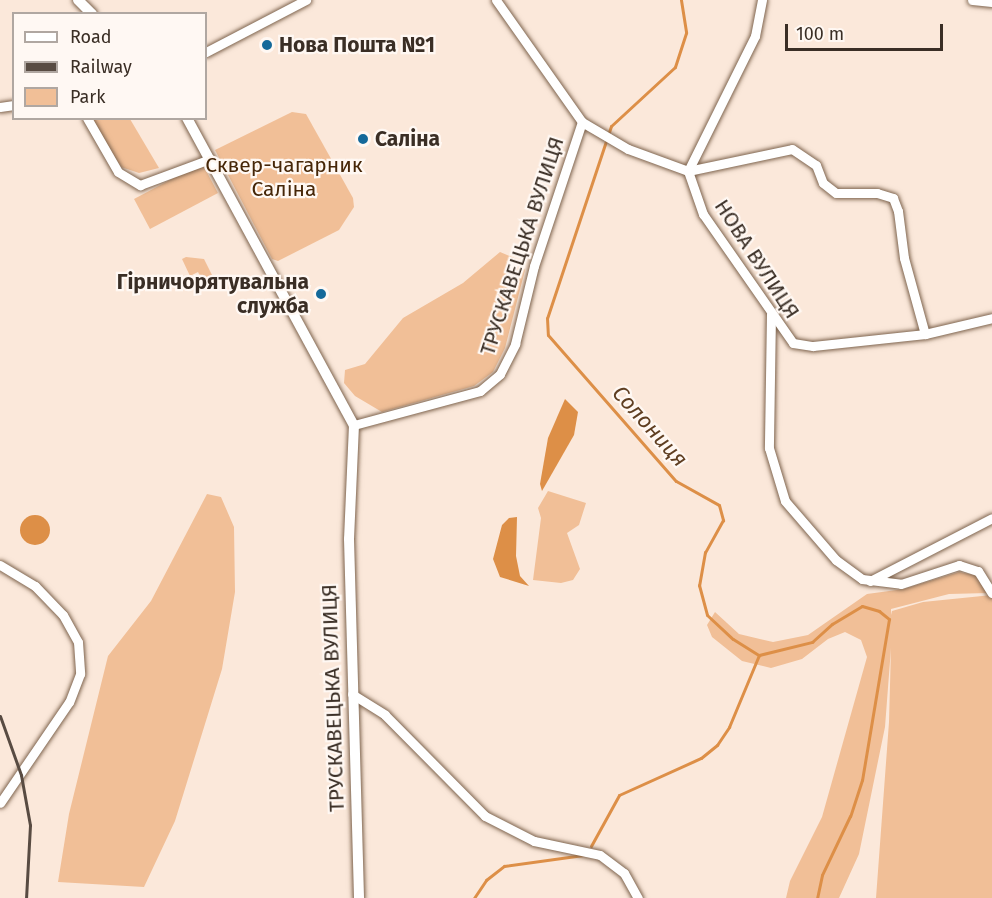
<!DOCTYPE html>
<meta charset="utf-8">
<style>
body{margin:0}
#map{position:relative;width:992px;height:898px;overflow:hidden;background:#fbe8da;font-family:"Fira Sans",sans-serif}
div>[style]{position:absolute}
.green>*{inset:0;background:#f1bf97}
.water>*{inset:0;background:#dd8f47}
.round{border-radius:50%}
.stream>*{height:3px;margin:-1.5px;padding:0 1.5px;transform-origin:1.5px;border-radius:1.5px;background:#dd8f47}
.roads{filter:drop-shadow(0 0 2px #7e644e) drop-shadow(0 0 2px #7e644e)}
.minor>*{height:9px;margin:-4.5px;padding:0 4.5px;transform-origin:4.5px;border-radius:4.5px;background:#fff}
.tertiary>*{height:10px;margin:-5px;padding:0 5px;transform-origin:5px;border-radius:5px;background:#fff}
.rail>*{height:3px;margin:-1.5px;padding:0 1.5px;transform-origin:1.5px;border-radius:1.5px;background:#584b42}
.dots>*{width:16px;height:16px;translate:-50% -50%;box-sizing:border-box;border:3px solid #fff8f3;border-radius:50%}
span{translate:-50% -50%;white-space:nowrap;text-align:center;line-height:1.15;-webkit-text-stroke:4.5px #fff8f3;paint-order:stroke}
.poi-label{font-size:21px;color:#3a2e25;font-weight:700}
.left{translate:0 -50%;text-align:left}
.right{translate:-100% -50%;text-align:right}
.park-label{font-size:21px;color:#462607}
.street-label{font-size:21px;color:#3a2e25}
.water-label{font-size:22px;color:#5f3e21;font-style:italic}
.legend{position:absolute;left:12px;top:12px;width:195px;height:108px;box-sizing:border-box;background:#fff8f3;border:2px solid #b0a7a1;margin:0;padding:8px 10px;list-style:none;font-size:18px;color:#3a2e25}
.legend li{display:flex;align-items:center;gap:12px;height:30px}
.legend b{width:30px;border:2px solid #b0a7a1}
.scale{position:absolute;left:785px;top:24px;width:158px;height:27px;box-sizing:border-box;border:3px solid #3a2e25;border-top:0;padding-left:8px;font-size:18px;line-height:21px;white-space:nowrap;color:#3a2e25;-webkit-text-stroke:4px #fff8f3;paint-order:stroke}
</style>
<div id="map">
<div class="green">
<i style="clip-path:polygon(292px 112px,306px 114px,353px 198px,354px 207px,339px 230px,278px 261px,272px 259px,215px 150px)"></i>
<i style="clip-path:polygon(91px 119px,130px 119px,159px 168px,139px 173px,121px 167px)"></i>
<i style="clip-path:polygon(202px 163px,218px 193px,150px 229px,134px 199px)"></i>
<i style="clip-path:polygon(500px 252px,519px 260px,525px 270px,505px 348px,493px 372px,474px 386px,382px 412px,355px 396px,344px 383px,345px 370px,365px 364px,403px 318px,463px 283px)"></i>
<i style="clip-path:polygon(186px 257px,204px 259px,214px 279px,204px 284px,198px 272px,190px 276px,182px 259px)"></i>
<i style="clip-path:polygon(548px 491px,586px 503px,579px 525px,567px 533px,580px 569px,573px 580px,561px 583px,533px 580px,541px 518px,538px 508px)"></i>
<i style="clip-path:polygon(207px 494px,221px 497px,234px 527px,235px 592px,222px 669px,175px 821px,144px 887px,58px 882px,69px 814px,108px 656px,151px 601px)"></i>
<i style="clip-path:polygon(959px 572px,978px 576px,988px 593px,949px 594px,891px 609px,891px 615px,892px 611px,923px 602px,992px 595px,992px 898px,876px 898px,889px 722px,891px 648px,885px 727px,859px 854px,839px 898px,786px 898px,790px 881px,822px 817px,867px 657px,861px 640px,845px 632px,828px 639px,802px 659px,771px 668px,742px 661px,712px 637px,707px 625px,715px 612px,739px 634px,773px 642px,808px 635px,867px 594px,904px 589px)"></i>
</div>
<div class="water">
<i style="clip-path:polygon(565px 399px,578px 412px,574px 435px,542px 491px,540px 484px,548px 438px)"></i>
<i class="round" style="left:20px;top:515px;width:30px;height:30px"></i>
<i style="clip-path:polygon(517px 517px,516px 556px,520px 576px,529px 586px,500px 577px,493px 559px,502px 525px,509px 518px)"></i>
</div>
<div class="stream">
<i style="left:681px;top:0;width:33px;rotate:81deg"></i>
<i style="left:686px;top:33px;width:36px;rotate:108deg"></i>
<i style="left:675px;top:67px;width:87px;rotate:137.3deg"></i>
<i style="left:611px;top:126px;width:202px;rotate:108.4deg"></i>
<i style="left:547px;top:318px;width:17px;rotate:87deg"></i>
<i style="left:548px;top:335px;width:194px;rotate:48.8deg"></i>
<i style="left:676px;top:481px;width:49px;rotate:29.2deg"></i>
<i style="left:719px;top:505px;width:16px;rotate:75deg"></i>
<i style="left:723px;top:520px;width:37px;rotate:119deg"></i>
<i style="left:705px;top:552px;width:34px;rotate:100deg"></i>
<i style="left:699px;top:585px;width:31px;rotate:75deg"></i>
<i style="left:707px;top:615px;width:35px;rotate:43deg"></i>
<i style="left:733px;top:639px;width:31px;rotate:32deg"></i>
<i style="left:759px;top:655px;width:55px;rotate:-13.8deg"></i>
<i style="left:812px;top:642px;width:27px;rotate:-42deg"></i>
<i style="left:832px;top:624px;width:35px;rotate:-31deg"></i>
<i style="left:862px;top:606px;width:18px;rotate:16deg"></i>
<i style="left:879px;top:611px;width:13px;rotate:39deg"></i>
<i style="left:889px;top:619px;width:163px;rotate:99.5deg"></i>
<i style="left:862px;top:780px;width:38px;rotate:108deg"></i>
<i style="left:850px;top:816px;width:65px;rotate:115.4deg"></i>
<i style="left:822px;top:875px;width:24px;rotate:102deg"></i>
<i style="left:591px;top:846px;width:58px;rotate:-61.2deg"></i>
<i style="left:619px;top:795px;width:90px;rotate:-24.3deg"></i>
<i style="left:701px;top:758px;width:21px;rotate:-39deg"></i>
<i style="left:717px;top:745px;width:22px;rotate:-56deg"></i>
<i style="left:729px;top:727px;width:78px;rotate:-67.4deg"></i>
<i style="left:474px;top:898px;width:22px;rotate:-56deg"></i>
<i style="left:486px;top:880px;width:23px;rotate:-38deg"></i>
<i style="left:504px;top:866px;width:80px;rotate:-7.9deg"></i>
</div>
<div class="roads">
<div class="minor">
<i style="left:496px;top:0;width:149px;rotate:54.8deg"></i>
<i style="left:582px;top:122px;width:53px;rotate:30.4deg"></i>
<i style="left:628px;top:149px;width:64px;rotate:20.1deg"></i>
<i style="left:972px;top:0;width:20px;rotate:6deg"></i>
<i style="left:206px;top:52px;width:113px;rotate:-27.5deg"></i>
<i style="left:0;top:107px;width:14px;rotate:-8deg"></i>
<i style="left:87px;top:118px;width:62px;rotate:60.1deg"></i>
<i style="left:118px;top:172px;width:26px;rotate:31deg"></i>
<i style="left:140px;top:185px;width:75px;rotate:-20.4deg"></i>
<i style="left:688px;top:171px;width:46px;rotate:70.8deg"></i>
<i style="left:703px;top:214px;width:157px;rotate:55.1deg"></i>
<i style="left:793px;top:343px;width:20px;rotate:9deg"></i>
<i style="left:813px;top:346px;width:113px;rotate:-6.1deg"></i>
<i style="left:925px;top:334px;width:69px;rotate:-13.4deg"></i>
<i style="left:688px;top:171px;width:106px;rotate:-11.9deg"></i>
<i style="left:792px;top:149px;width:29px;rotate:34deg"></i>
<i style="left:816px;top:165px;width:19px;rotate:69deg"></i>
<i style="left:823px;top:183px;width:16px;rotate:38deg"></i>
<i style="left:836px;top:193px;width:41px"></i>
<i style="left:877px;top:193px;width:17px;rotate:17deg"></i>
<i style="left:893px;top:198px;width:14px;rotate:69deg"></i>
<i style="left:898px;top:211px;width:47px;rotate:82.7deg"></i>
<i style="left:904px;top:258px;width:79px;rotate:74.6deg"></i>
<i style="left:688px;top:171px;width:151px;rotate:-63.6deg"></i>
<i style="left:755px;top:36px;width:37px;rotate:-79deg"></i>
<i style="left:771px;top:314px;width:134px;rotate:90.9deg"></i>
<i style="left:769px;top:448px;width:55px;rotate:73.2deg"></i>
<i style="left:785px;top:501px;width:78px;rotate:49.2deg"></i>
<i style="left:836px;top:560px;width:32px;rotate:36deg"></i>
<i style="left:862px;top:579px;width:39px;rotate:7deg"></i>
<i style="left:901px;top:584px;width:61px;rotate:-18.1deg"></i>
<i style="left:959px;top:565px;width:20px;rotate:18deg"></i>
<i style="left:978px;top:571px;width:26px;rotate:58deg"></i>
<i style="left:354px;top:425px;width:131px;rotate:-15.1deg"></i>
<i style="left:480px;top:391px;width:26px;rotate:-40deg"></i>
<i style="left:500px;top:374px;width:34px;rotate:-63deg"></i>
<i style="left:515px;top:344px;width:80px;rotate:-76.3deg"></i>
<i style="left:534px;top:266px;width:152px;rotate:-71.6deg"></i>
<i style="left:0;top:565px;width:41px;rotate:31deg"></i>
<i style="left:35px;top:586px;width:40px;rotate:46deg"></i>
<i style="left:63px;top:615px;width:31px;rotate:61deg"></i>
<i style="left:78px;top:642px;width:32px;rotate:86deg"></i>
<i style="left:80px;top:674px;width:30px;rotate:111deg"></i>
<i style="left:69px;top:702px;width:122px;rotate:124.3deg"></i>
<i style="left:870px;top:581px;width:137px;rotate:-27.3deg"></i>
<i style="left:352px;top:694px;width:39px;rotate:32deg"></i>
<i style="left:385px;top:715px;width:142px;rotate:45.3deg"></i>
<i style="left:485px;top:816px;width:55px;rotate:27deg"></i>
<i style="left:534px;top:841px;width:67px;rotate:12deg"></i>
<i style="left:600px;top:855px;width:30px;rotate:37deg"></i>
<i style="left:624px;top:873px;width:29px;rotate:61deg"></i>
</div>
<div class="tertiary">
<i style="left:78px;top:0;width:20px;rotate:45deg"></i>
<i style="left:187px;top:118px;width:349px;rotate:61.5deg"></i>
<i style="left:354px;top:425px;width:114px;rotate:92.5deg"></i>
<i style="left:349px;top:539px;width:359px;rotate:88.4deg"></i>
</div>
</div>
<div class="rail">
<i style="left:0;top:716px;width:63px;rotate:70.4deg"></i>
<i style="left:21px;top:775px;width:51px;rotate:79.8deg"></i>
<i style="left:30px;top:825px;width:73px;rotate:93.1deg"></i>
</div>
<div class="dots">
<i style="left:267px;top:45px;background:#14699a"></i>
<i style="left:363px;top:139px;background:#14699a"></i>
<i style="left:321px;top:294px;background:#14699a"></i>
</div>
<div class="poi-label">
<span class="left" style="left:279px;top:45px">Нова Пошта №1</span>
<span class="left" style="left:375px;top:139px">Саліна</span>
<span class="right" style="left:309px;top:294px">Гірничорятувальна<br>служба</span>
</div>
<div class="park-label">
<span style="left:284px;top:177px">Сквер-чагарник<br>Саліна</span>
</div>
<div class="street-label">
<span style="left:522px;top:246px;rotate:-72deg">ТРУСКАВЕЦЬКА ВУЛИЦЯ</span>
<span style="left:757px;top:259px;rotate:57deg">НОВА ВУЛИЦЯ</span>
<span style="left:333px;top:698px;rotate:-92deg">ТРУСКАВЕЦЬКА ВУЛИЦЯ</span>
</div>
<div class="water-label">
<span style="left:650px;top:426px;rotate:48deg">Солониця</span>
</div>
<ul class="legend">
<li><b style="height:8px;background:#fff"></b>Road</li>
<li><b style="height:8px;background:#584b42"></b>Railway</li>
<li><b style="height:16px;background:#f1bf97"></b>Park</li>
</ul>
<div class="scale">100 m</div>
</div>
